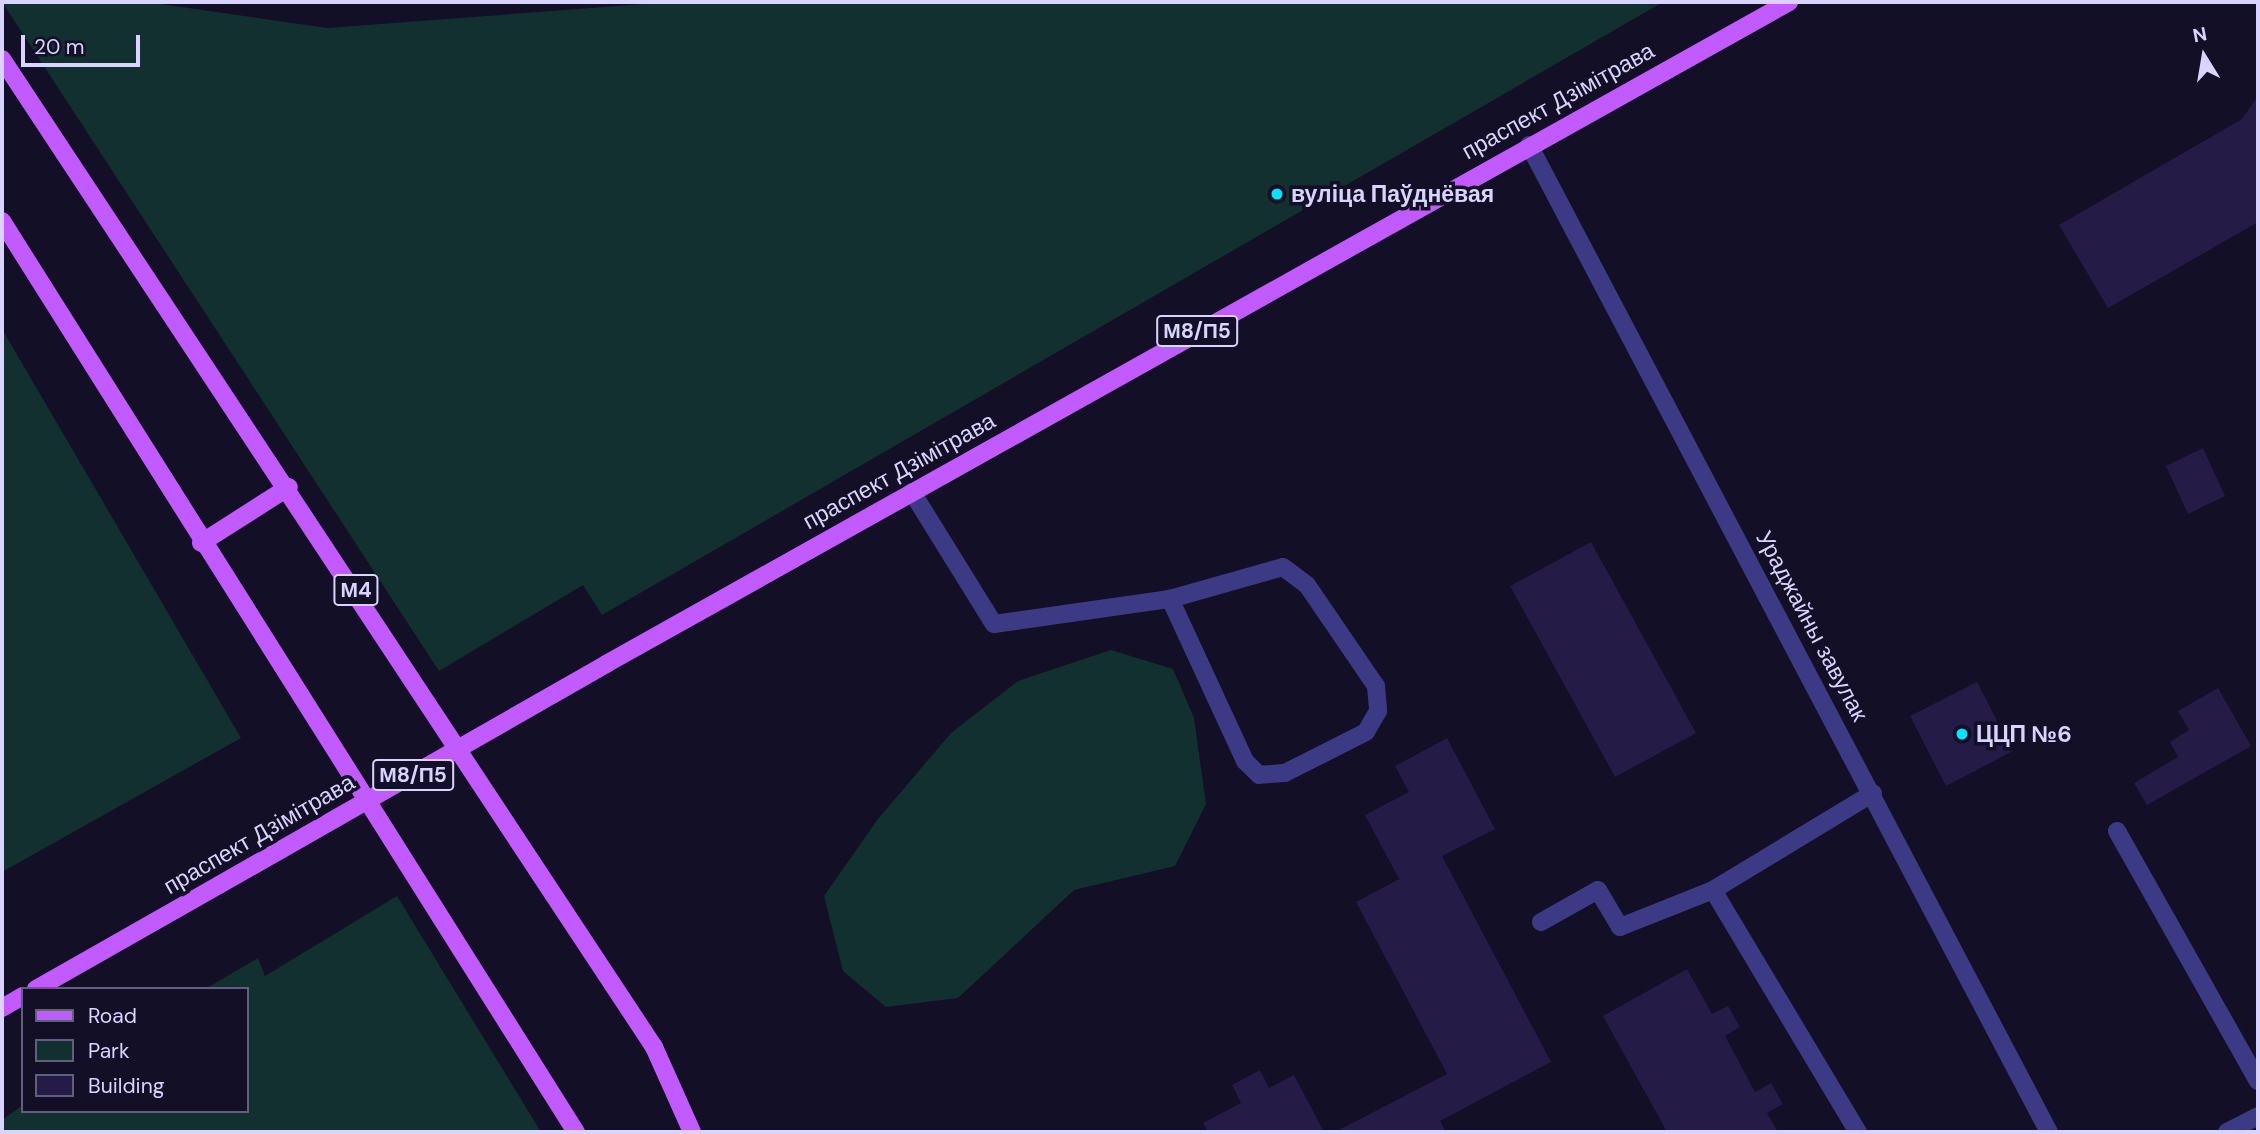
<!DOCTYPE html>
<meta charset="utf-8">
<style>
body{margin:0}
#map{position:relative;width:2260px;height:1134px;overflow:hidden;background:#130f26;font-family:"DM Sans",sans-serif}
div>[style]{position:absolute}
.green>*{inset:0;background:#12302f}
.building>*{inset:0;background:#241b47}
.service>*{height:18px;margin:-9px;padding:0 9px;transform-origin:9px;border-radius:9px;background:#3d3a85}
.minor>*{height:18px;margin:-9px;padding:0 9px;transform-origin:9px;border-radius:9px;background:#3d3a85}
.primary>*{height:18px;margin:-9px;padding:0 9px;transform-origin:9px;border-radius:9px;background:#c25bff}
.primary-bridge>*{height:18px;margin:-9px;padding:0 9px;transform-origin:9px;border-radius:9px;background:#c25bff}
.dots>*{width:19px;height:19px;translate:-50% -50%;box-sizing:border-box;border:4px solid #130f26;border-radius:50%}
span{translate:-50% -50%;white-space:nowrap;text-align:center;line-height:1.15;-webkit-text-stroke:7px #130f26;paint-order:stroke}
.shield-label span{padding:2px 5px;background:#130f26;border:2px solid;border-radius:5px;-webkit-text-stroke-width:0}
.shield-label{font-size:21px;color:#d9d4ff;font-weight:700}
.street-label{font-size:23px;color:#d9d4ff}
.poi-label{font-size:23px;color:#d9d4ff;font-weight:700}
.left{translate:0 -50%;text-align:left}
.frame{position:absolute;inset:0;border:4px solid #d9d4ff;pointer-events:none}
.legend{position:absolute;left:21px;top:987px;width:228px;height:126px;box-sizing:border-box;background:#130f26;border:2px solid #625e7d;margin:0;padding:9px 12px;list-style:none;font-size:21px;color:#d9d4ff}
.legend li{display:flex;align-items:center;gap:14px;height:35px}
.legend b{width:35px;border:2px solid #625e7d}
.north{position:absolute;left:2169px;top:21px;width:70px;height:70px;-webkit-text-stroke:5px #130f26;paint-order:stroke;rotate:349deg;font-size:19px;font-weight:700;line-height:28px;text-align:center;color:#d9d4ff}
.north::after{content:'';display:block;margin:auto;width:24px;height:32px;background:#d9d4ff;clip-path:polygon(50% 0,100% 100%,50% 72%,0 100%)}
.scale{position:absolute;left:21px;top:35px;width:119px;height:32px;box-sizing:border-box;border:4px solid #d9d4ff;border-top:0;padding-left:9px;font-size:21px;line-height:24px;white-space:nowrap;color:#d9d4ff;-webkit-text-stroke:5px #130f26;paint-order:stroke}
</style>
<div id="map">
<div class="green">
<i style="clip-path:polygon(2px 2px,147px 2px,327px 28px,670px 2px,1663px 2px,602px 615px,583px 585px,439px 671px)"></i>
<i style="clip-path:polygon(2px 329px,241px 738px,2px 872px)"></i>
<i style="clip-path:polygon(1111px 650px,1173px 669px,1194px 718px,1206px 804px,1175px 866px,1074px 890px,958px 998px,886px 1007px,843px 971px,824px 896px,878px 819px,951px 733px,1018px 681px)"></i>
<i style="clip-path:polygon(397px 896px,541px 1132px,2px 1132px,2px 1120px,23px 1105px,23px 1111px,247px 1111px,247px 989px,205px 989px,258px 958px,265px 976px)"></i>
</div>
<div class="building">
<i style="clip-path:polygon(2258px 96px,2258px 222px,2108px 308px,2059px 225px,2242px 119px)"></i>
<i style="clip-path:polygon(2203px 448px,2225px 496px,2188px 514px,2166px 466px)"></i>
<i style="clip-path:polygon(1591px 542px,1696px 733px,1615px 777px,1510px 586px)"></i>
<i style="clip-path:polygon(1977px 682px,2013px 751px,1946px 786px,1910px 716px)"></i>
<i style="clip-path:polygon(2218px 688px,2251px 746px,2147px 805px,2134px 783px,2178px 757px,2170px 742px,2189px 730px,2178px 711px)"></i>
<i style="clip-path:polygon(1447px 738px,1495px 829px,1442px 856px,1551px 1062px,1440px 1121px,1446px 1132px,1335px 1132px,1447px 1074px,1356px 902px,1399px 879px,1365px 815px,1409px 792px,1395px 766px)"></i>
<i style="clip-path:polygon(1687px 969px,1712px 1014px,1728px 1006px,1740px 1027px,1725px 1036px,1755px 1092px,1771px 1083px,1783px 1104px,1767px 1113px,1778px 1132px,1667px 1132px,1603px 1016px)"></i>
<i style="clip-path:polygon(1260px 1070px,1269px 1088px,1294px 1075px,1324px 1132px,1208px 1132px,1203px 1123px,1241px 1103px,1232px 1085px)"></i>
</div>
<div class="service">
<i style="left:912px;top:492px;width:155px;rotate:58.2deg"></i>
<i style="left:994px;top:624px;width:178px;rotate:-8.1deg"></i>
<i style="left:1170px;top:599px;width:117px;rotate:-15.8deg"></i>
<i style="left:1283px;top:567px;width:30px;rotate:37deg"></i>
<i style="left:1307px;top:585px;width:122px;rotate:55.7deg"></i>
<i style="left:1376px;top:686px;width:25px;rotate:85deg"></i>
<i style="left:1378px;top:711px;width:24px;rotate:120deg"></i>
<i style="left:1366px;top:732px;width:91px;rotate:153.2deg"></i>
<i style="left:1285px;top:773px;width:26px;rotate:176deg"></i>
<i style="left:1259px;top:775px;width:20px;rotate:-135deg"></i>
<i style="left:1245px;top:761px;width:179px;rotate:-114.8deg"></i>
<i style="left:2117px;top:831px;width:287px;rotate:60.6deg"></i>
<i style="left:1713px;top:890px;width:282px;rotate:59.1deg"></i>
<i style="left:1541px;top:922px;width:65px;rotate:-29.3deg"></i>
<i style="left:1598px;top:890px;width:43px;rotate:59.3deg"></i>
<i style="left:1620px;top:927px;width:100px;rotate:-21.7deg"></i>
<i style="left:1713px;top:890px;width:187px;rotate:-31.2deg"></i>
<i style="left:2227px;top:1132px;width:35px;rotate:-27deg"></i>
</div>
<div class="minor">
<i style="left:1529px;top:145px;width:1116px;rotate:62.22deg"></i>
</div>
<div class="primary">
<i style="left:2px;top:59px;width:1184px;rotate:56.58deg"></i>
<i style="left:654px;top:1047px;width:93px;rotate:65.9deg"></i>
<i style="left:2px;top:221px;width:1077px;rotate:57.79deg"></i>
<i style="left:201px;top:543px;width:104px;rotate:-32.5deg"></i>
<i style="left:606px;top:664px;width:1356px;rotate:-29.23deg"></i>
<i style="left:36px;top:989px;width:210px;rotate:-29.6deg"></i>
<i style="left:2px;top:1008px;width:24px;rotate:-30deg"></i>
</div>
<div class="primary-bridge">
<i style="left:219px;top:885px;width:446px;rotate:-29.7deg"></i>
</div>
<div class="dots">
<i style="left:1277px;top:194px;background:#00e5ff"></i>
<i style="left:1962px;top:734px;background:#00e5ff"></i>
</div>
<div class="shield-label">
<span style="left:1197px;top:331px">М8/П5</span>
<span style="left:356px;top:590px">М4</span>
<span style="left:413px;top:775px">М8/П5</span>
</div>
<div class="street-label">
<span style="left:1558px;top:101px;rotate:-29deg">праспект Дзімітрава</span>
<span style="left:899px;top:471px;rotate:-29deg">праспект Дзімітрава</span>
<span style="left:1812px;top:626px;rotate:62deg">Ураджайны завулак</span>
<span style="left:259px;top:834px;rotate:-30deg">праспект Дзімітрава</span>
</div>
<div class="poi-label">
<span class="left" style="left:1291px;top:194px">вуліца Паўднёвая</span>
<span class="left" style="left:1976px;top:734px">ЦЦП №6</span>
</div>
<div class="frame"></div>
<ul class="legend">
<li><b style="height:9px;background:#c25bff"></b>Road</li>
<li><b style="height:19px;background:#12302f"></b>Park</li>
<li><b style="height:19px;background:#241b47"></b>Building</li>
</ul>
<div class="north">N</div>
<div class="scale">20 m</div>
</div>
